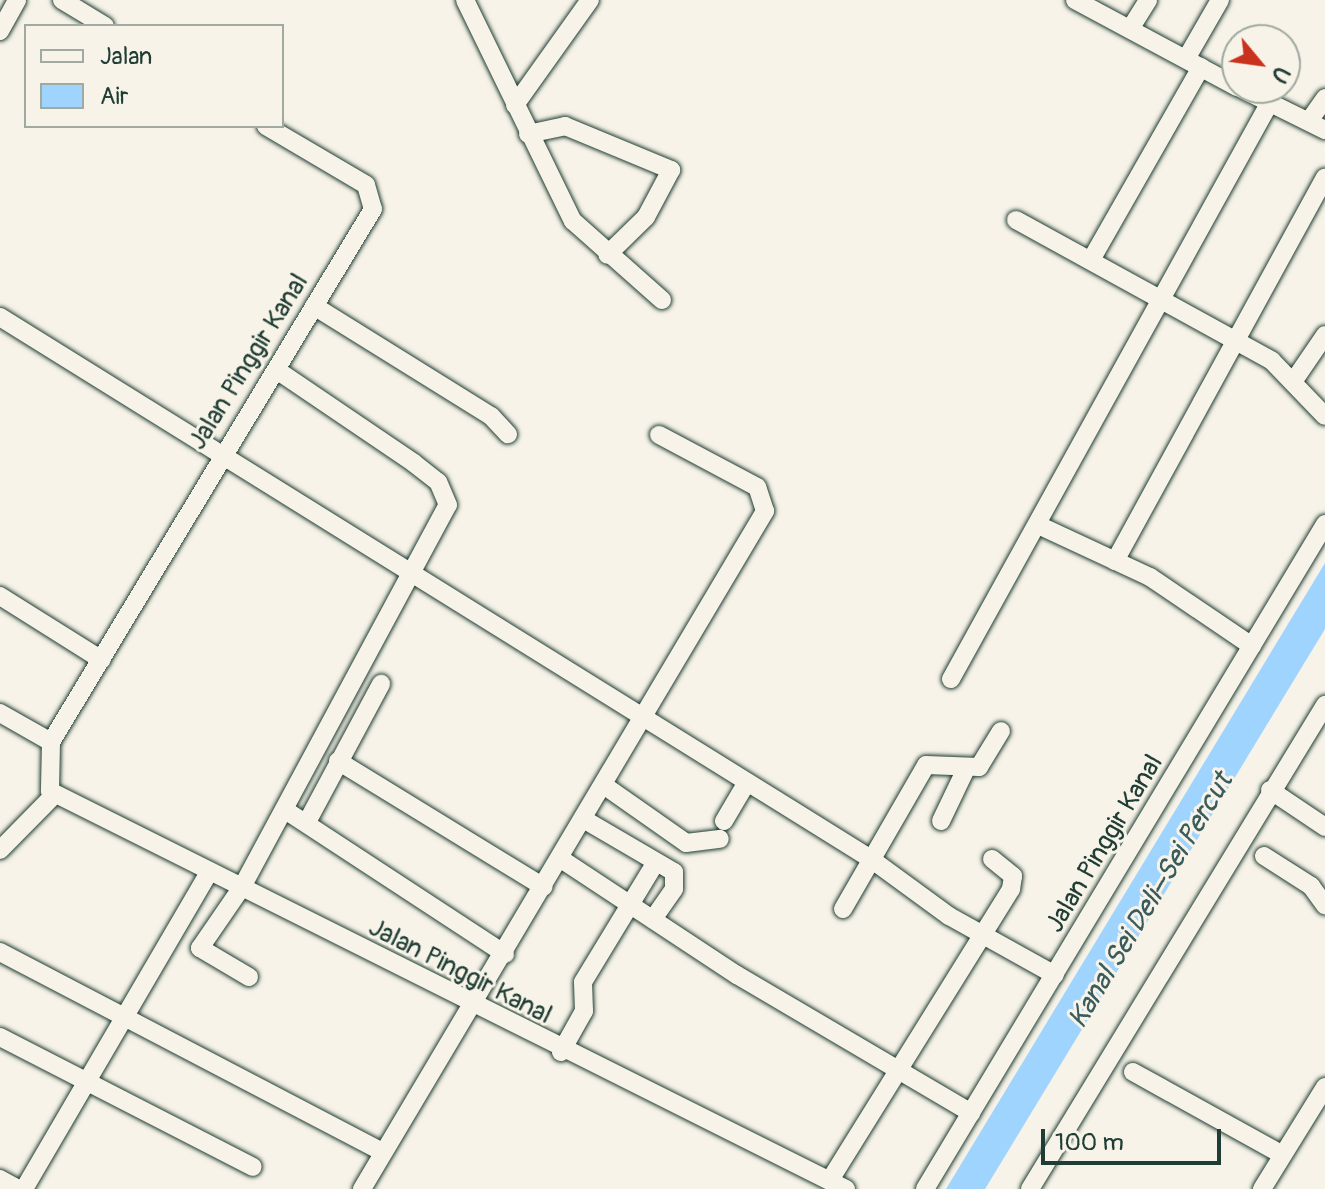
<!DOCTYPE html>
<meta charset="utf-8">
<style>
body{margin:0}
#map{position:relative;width:1325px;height:1189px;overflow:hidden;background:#f7f3e8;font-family:Pangolin,sans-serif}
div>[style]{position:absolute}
.water>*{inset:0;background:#9fd4fe}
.roads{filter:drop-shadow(0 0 2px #1f3d34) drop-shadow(0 0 2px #1f3d34)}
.minor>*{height:18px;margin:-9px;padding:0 9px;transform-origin:9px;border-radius:9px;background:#f7f3e8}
span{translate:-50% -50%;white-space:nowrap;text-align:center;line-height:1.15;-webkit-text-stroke:6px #f7f3e8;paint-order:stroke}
.street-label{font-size:26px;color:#1f3d34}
.water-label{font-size:28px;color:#395b5c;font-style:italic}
.legend{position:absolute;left:24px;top:24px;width:260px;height:104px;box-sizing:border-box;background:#f7f3e8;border:2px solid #a1aaa0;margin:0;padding:10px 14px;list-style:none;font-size:24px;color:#1f3d34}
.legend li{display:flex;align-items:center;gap:16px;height:40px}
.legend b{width:40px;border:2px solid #a1aaa0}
.north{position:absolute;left:1221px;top:24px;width:80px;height:80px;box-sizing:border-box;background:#f7f3e8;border:2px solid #a1aaa0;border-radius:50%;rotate:119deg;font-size:22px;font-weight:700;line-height:32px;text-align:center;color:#1f3d34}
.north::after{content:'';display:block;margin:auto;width:28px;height:36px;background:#c8321e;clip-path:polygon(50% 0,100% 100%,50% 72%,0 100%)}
.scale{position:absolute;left:1041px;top:1129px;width:180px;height:36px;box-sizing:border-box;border:4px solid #1f3d34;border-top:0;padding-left:10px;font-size:24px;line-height:28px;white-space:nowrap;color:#1f3d34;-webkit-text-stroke:6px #f7f3e8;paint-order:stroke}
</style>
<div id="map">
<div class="water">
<i style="clip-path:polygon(1325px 563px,1325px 629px,985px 1189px,946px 1189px)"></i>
</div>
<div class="roads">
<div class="minor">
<i style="left:62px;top:0;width:50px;rotate:31.2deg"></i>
<i style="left:465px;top:0;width:246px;rotate:64deg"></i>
<i style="left:573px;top:221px;width:119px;rotate:41.6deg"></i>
<i style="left:1075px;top:0;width:184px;rotate:28.2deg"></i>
<i style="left:1130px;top:29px;width:34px;rotate:-58deg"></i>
<i style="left:0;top:31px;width:35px;rotate:-61deg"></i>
<i style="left:1186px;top:59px;width:68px;rotate:-60deg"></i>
<i style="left:1240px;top:88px;width:95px;rotate:26.3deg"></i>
<i style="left:515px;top:105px;width:129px;rotate:-54.5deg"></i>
<i style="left:1309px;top:121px;width:28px;rotate:-55deg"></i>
<i style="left:266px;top:126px;width:116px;rotate:30.5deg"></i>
<i style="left:366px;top:185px;width:25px;rotate:74deg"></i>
<i style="left:373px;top:209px;width:623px;rotate:121.14deg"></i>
<i style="left:51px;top:742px;width:49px;rotate:91.2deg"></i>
<i style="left:50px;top:791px;width:890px;rotate:26.57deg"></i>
<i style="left:528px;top:134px;width:38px;rotate:-12deg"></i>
<i style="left:565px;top:126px;width:115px;rotate:22.5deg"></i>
<i style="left:671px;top:170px;width:53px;rotate:118deg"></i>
<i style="left:646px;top:217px;width:54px;rotate:135.7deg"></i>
<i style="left:1016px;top:220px;width:292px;rotate:28.8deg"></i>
<i style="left:1272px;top:361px;width:76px;rotate:46.1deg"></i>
<i style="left:1091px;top:260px;width:222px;rotate:-60.3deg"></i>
<i style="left:314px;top:306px;width:208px;rotate:31.9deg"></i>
<i style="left:491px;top:416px;width:25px;rotate:47deg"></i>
<i style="left:0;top:317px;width:1026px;rotate:31.89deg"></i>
<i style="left:871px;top:859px;width:97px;rotate:36.2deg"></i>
<i style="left:949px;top:916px;width:121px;rotate:29.1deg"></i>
<i style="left:1295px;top:379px;width:53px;rotate:-55.7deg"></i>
<i style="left:1038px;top:525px;width:123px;rotate:24.9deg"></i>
<i style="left:1150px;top:577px;width:123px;rotate:34.1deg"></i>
<i style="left:1115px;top:561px;width:437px;rotate:-61.3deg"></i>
<i style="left:0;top:596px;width:120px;rotate:32.1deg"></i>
<i style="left:951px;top:679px;width:657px;rotate:-61.06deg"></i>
<i style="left:0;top:713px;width:59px;rotate:29.6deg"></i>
<i style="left:338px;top:761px;width:241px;rotate:31.5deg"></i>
<i style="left:605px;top:786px;width:99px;rotate:35.1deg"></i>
<i style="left:686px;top:843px;width:34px;rotate:-7deg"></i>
<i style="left:1270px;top:790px;width:66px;rotate:33.9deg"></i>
<i style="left:285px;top:810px;width:263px;rotate:33.2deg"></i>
<i style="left:585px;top:820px;width:103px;rotate:30.3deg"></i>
<i style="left:674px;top:872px;width:17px;rotate:90deg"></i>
<i style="left:674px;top:889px;width:37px;rotate:125deg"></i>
<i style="left:724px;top:821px;width:45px;rotate:-59.5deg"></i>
<i style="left:941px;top:821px;width:55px;rotate:-64.4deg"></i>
<i style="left:307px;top:822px;width:157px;rotate:-61.8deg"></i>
<i style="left:0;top:850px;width:77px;rotate:-45.5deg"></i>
<i style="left:1264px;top:856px;width:56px;rotate:32.6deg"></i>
<i style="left:1311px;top:886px;width:24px;rotate:54deg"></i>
<i style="left:561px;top:859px;width:211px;rotate:33.4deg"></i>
<i style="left:737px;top:975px;width:272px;rotate:30.5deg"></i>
<i style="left:843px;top:909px;width:166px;rotate:-60deg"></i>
<i style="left:926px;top:765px;width:53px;rotate:2.2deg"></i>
<i style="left:979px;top:767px;width:42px;rotate:-58.6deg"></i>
<i style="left:0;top:952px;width:432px;rotate:27.6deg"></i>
<i style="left:249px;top:977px;width:57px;rotate:-149.4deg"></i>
<i style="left:200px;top:948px;width:74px;rotate:-55.5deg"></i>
<i style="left:242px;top:887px;width:434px;rotate:-61.7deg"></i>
<i style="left:448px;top:505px;width:25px;rotate:-113deg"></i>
<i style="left:438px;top:482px;width:31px;rotate:-142deg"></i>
<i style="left:414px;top:463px;width:164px;rotate:-145.9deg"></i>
<i style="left:0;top:1037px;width:284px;rotate:27.2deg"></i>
<i style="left:561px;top:1052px;width:47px;rotate:-60.7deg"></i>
<i style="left:584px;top:1011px;width:29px;rotate:-92deg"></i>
<i style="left:583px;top:982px;width:140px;rotate:-58.7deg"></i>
<i style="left:1133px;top:1072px;width:171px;rotate:29deg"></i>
<i style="left:0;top:1179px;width:21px;rotate:29deg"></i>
<i style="left:830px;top:1180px;width:343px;rotate:-58.1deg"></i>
<i style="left:1011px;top:889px;width:13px;rotate:-81deg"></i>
<i style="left:1013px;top:876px;width:27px;rotate:-141deg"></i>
<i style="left:24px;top:1189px;width:368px;rotate:-59.7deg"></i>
<i style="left:362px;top:1189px;width:789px;rotate:-59.27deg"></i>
<i style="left:765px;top:511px;width:25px;rotate:-108deg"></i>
<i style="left:757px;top:487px;width:111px;rotate:-152deg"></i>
<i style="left:925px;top:1189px;width:776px;rotate:-58.97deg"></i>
<i style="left:1030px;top:1189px;width:567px;rotate:-58.64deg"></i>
<i style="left:1262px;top:1189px;width:120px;rotate:-58.3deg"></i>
</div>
</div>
<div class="street-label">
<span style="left:249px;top:362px;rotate:-58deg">Jalan Pinggir Kanal</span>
<span style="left:1105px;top:844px;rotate:-59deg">Jalan Pinggir Kanal</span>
<span style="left:460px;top:972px;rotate:27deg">Jalan Pinggir Kanal</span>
</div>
<div class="water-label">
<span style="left:1151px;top:901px;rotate:-59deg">Kanal Sei Deli–Sei Percut</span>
</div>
<ul class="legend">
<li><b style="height:10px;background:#f7f3e8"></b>Jalan</li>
<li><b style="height:22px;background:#9fd4fe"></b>Air</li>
</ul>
<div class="north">U</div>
<div class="scale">100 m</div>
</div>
